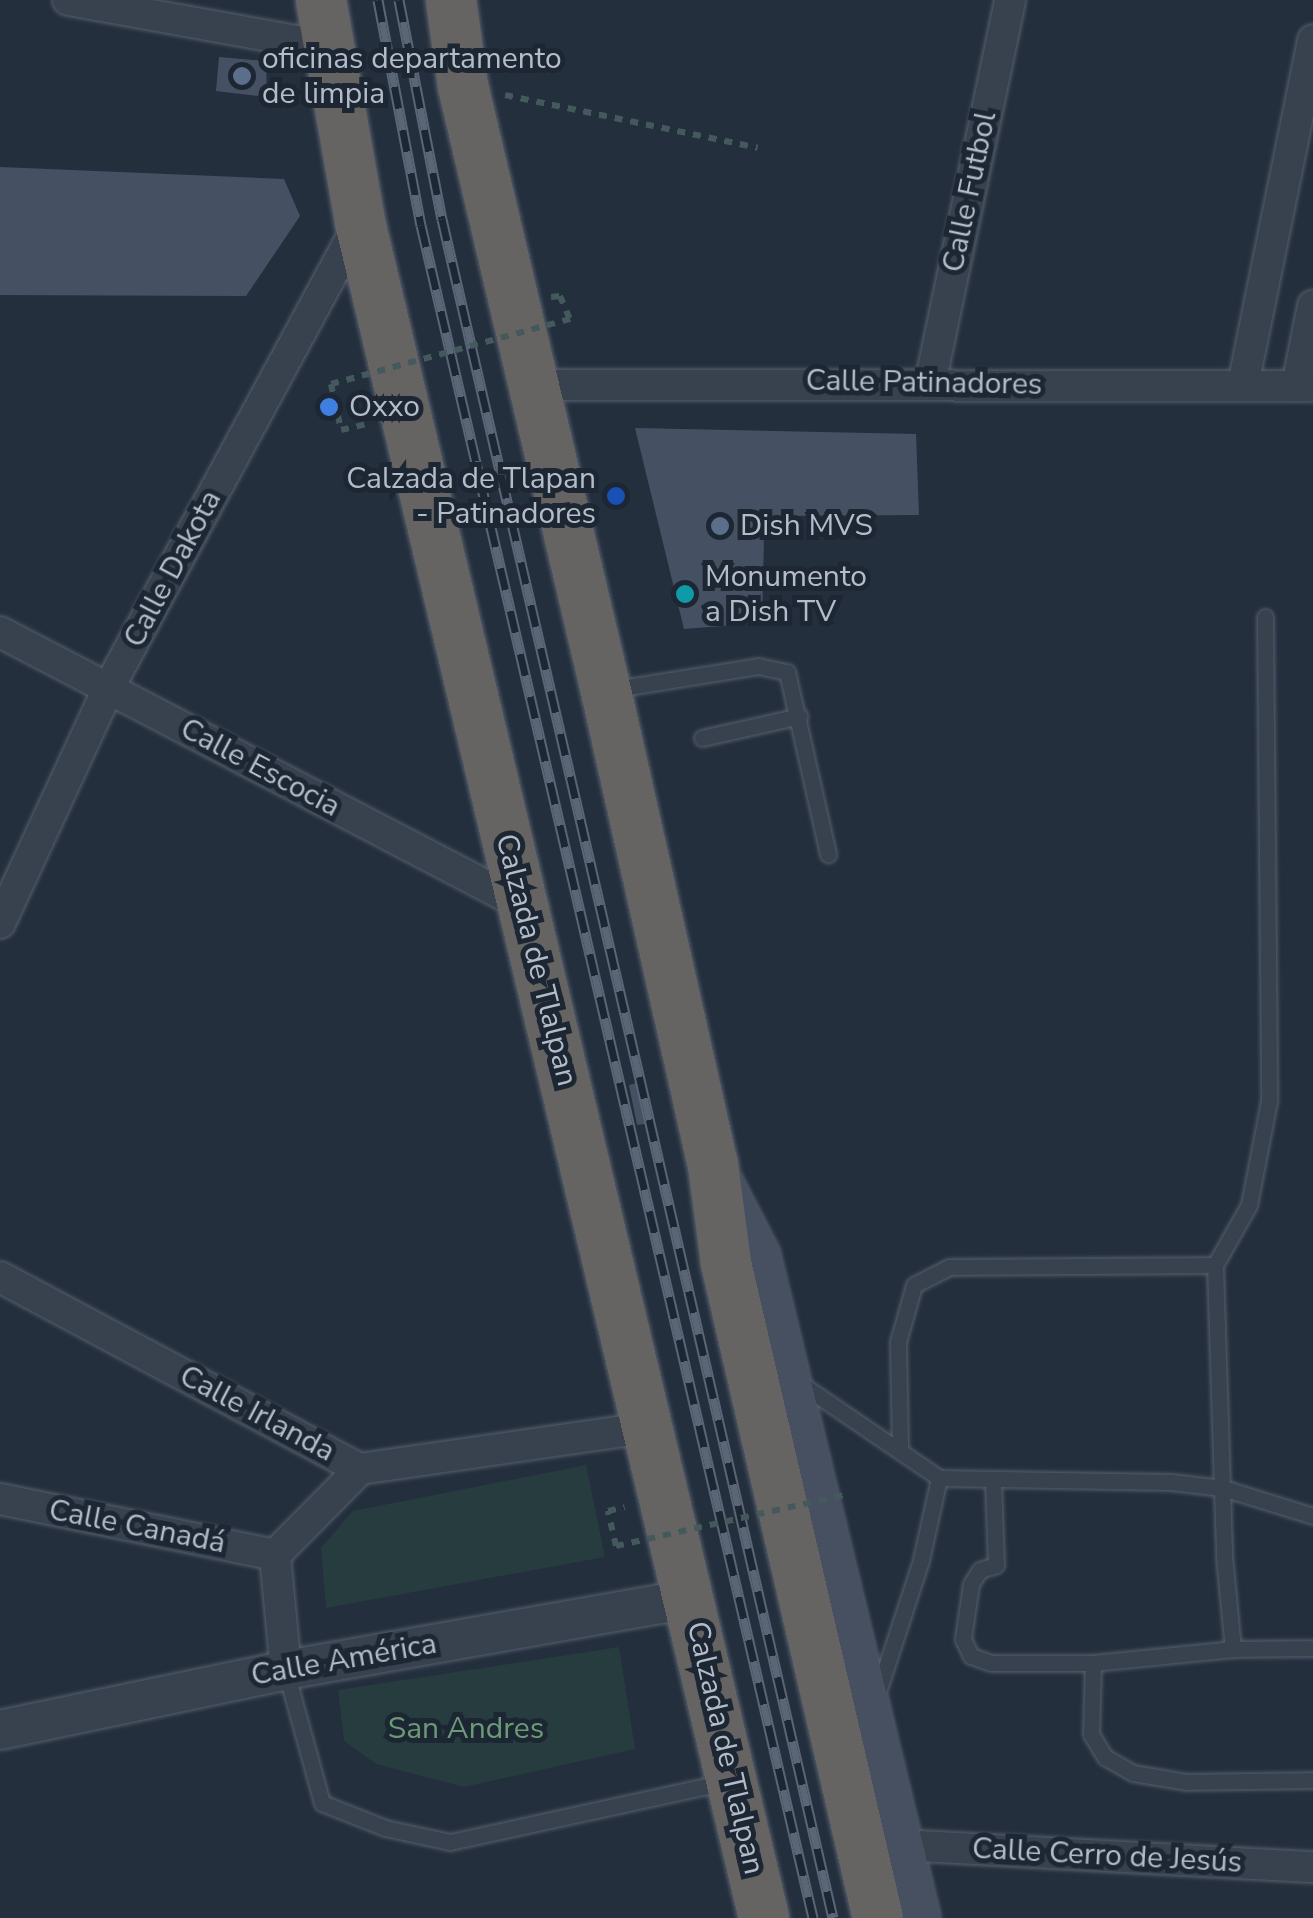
<!DOCTYPE html>
<meta charset="utf-8">
<style>
body{margin:0}
#map{position:relative;width:1313px;height:1918px;overflow:hidden;background:#242f3e;font-family:"Nunito Sans",sans-serif}
div>[style]{position:absolute}
.green>*{inset:0;background:#263c3f}
.building>*{inset:0;background:#455162}
.path>*{height:6px;margin-top:-3px;transform-origin:0;background:repeating-linear-gradient(90deg,#44595c 0 8px,transparent 0 16px)}
.roads{filter:drop-shadow(0 0 2px #565f6c) drop-shadow(0 0 2px #565f6c)}
.service>*{height:15px;margin:-7.5px;padding:0 7.5px;transform-origin:7.5px;border-radius:7.5px;background:#38414e}
.minor>*{height:30px;margin:-15px;padding:0 15px;transform-origin:15px;border-radius:15px;background:#38414e}
.tertiary>*{height:38px;margin:-19px;padding:0 19px;transform-origin:19px;border-radius:19px;background:#38414e}
.secondary>*{height:42px;margin:-21px;padding:0 21px;transform-origin:21px;border-radius:21px;background:#465061}
.trunk>*{height:50px;margin:-25px;padding:0 25px;transform-origin:25px;border-radius:25px;background:#656462}
.rail>*{height:11px;margin-top:-5.5px;transform-origin:0;background:repeating-linear-gradient(90deg,#1d2633 0 22px,#5a6575 0 44px);box-sizing:border-box;border-block:2px solid #5a6575}
.path-bridge>*{height:6px;margin-top:-3px;transform-origin:0;background:repeating-linear-gradient(90deg,#44595c 0 8px,transparent 0 16px)}
.dots>*{width:28px;height:28px;translate:-50% -50%;box-sizing:border-box;border:5px solid #1d2633;border-radius:50%}
span{translate:-50% -50%;white-space:nowrap;text-align:center;line-height:1.15;-webkit-text-stroke:10px #1d2633;paint-order:stroke}
.poi-label{font-size:30px;color:#b4bcc9}
.left{translate:0 -50%;text-align:left}
.right{translate:-100% -50%;text-align:right}
.street-label{font-size:30px;color:#b4bcc9}
.park-label{font-size:30px;color:#6b9a76}
</style>
<div id="map">
<div class="green">
<i style="clip-path:polygon(586px 1465px,605px 1557px,326px 1608px,321px 1548px,353px 1511px)"></i>
<i style="clip-path:polygon(619px 1647px,635px 1749px,464px 1787px,376px 1764px,344px 1741px,338px 1690px)"></i>
</div>
<div class="building">
<i style="clip-path:polygon(219px 57px,266px 61px,267px 97px,216px 91px)"></i>
<i style="clip-path:polygon(0 167px,284px 179px,300px 216px,246px 296px,0 295px)"></i>
<i style="clip-path:polygon(635px 428px,916px 434px,919px 515px,782px 516px,781px 536px,764px 537px,762px 623px,684px 629px)"></i>
<i style="clip-path:polygon(637px 1083px,645px 1124px,637px 1125px,629px 1085px)"></i>
</div>
<div class="path">
<i style="left:505px;top:95px;width:258px;rotate:11.8deg"></i>
<i style="left:551px;top:297px;width:9px;rotate:-6deg"></i>
<i style="left:560px;top:296px;width:25px;rotate:67deg"></i>
<i style="left:331px;top:384px;width:47px;rotate:77.7deg"></i>
<i style="left:341px;top:430px;width:27px;rotate:-13deg"></i>
<i style="left:616px;top:1546px;width:36px;rotate:-103deg"></i>
<i style="left:608px;top:1511px;width:17px;rotate:-13deg"></i>
</div>
<div class="roads">
<div class="service">
<i style="left:1265px;top:617px;width:484px;rotate:89.5deg"></i>
<i style="left:1269px;top:1101px;width:106px;rotate:100.9deg"></i>
<i style="left:1249px;top:1205px;width:69px;rotate:119.5deg"></i>
<i style="left:1215px;top:1265px;width:291px;rotate:88.2deg"></i>
<i style="left:1224px;top:1556px;width:93px;rotate:84.5deg"></i>
<i style="left:1233px;top:1649px;width:80px;rotate:-0.7deg"></i>
<i style="left:615px;top:689px;width:145px;rotate:-9.1deg"></i>
<i style="left:758px;top:666px;width:30px;rotate:12deg"></i>
<i style="left:787px;top:672px;width:187px;rotate:77.3deg"></i>
<i style="left:702px;top:738px;width:100px;rotate:-12.7deg"></i>
<i style="left:798px;top:1382px;width:171px;rotate:34.2deg"></i>
<i style="left:900px;top:1447px;width:105px;rotate:-91.1deg"></i>
<i style="left:898px;top:1342px;width:59px;rotate:-74.3deg"></i>
<i style="left:914px;top:1285px;width:39px;rotate:-27deg"></i>
<i style="left:949px;top:1267px;width:266px;rotate:-0.4deg"></i>
<i style="left:993px;top:1482px;width:83px;rotate:87.9deg"></i>
<i style="left:996px;top:1565px;width:17px;rotate:163deg"></i>
<i style="left:980px;top:1570px;width:17px;rotate:123deg"></i>
<i style="left:971px;top:1584px;width:56px;rotate:98.3deg"></i>
<i style="left:963px;top:1639px;width:19px;rotate:65deg"></i>
<i style="left:971px;top:1656px;width:21px;rotate:19deg"></i>
<i style="left:991px;top:1663px;width:102px"></i>
<i style="left:1093px;top:1663px;width:141px;rotate:-5.7deg"></i>
<i style="left:1093px;top:1663px;width:71px;rotate:91.6deg"></i>
<i style="left:1091px;top:1734px;width:27px;rotate:59deg"></i>
<i style="left:1105px;top:1757px;width:32px;rotate:30deg"></i>
<i style="left:1133px;top:1773px;width:55px;rotate:9.5deg"></i>
<i style="left:1187px;top:1782px;width:126px;rotate:-0.9deg"></i>
<i style="left:286px;top:1672px;width:136px;rotate:74.6deg"></i>
<i style="left:322px;top:1803px;width:68px;rotate:21.6deg"></i>
<i style="left:385px;top:1828px;width:66px;rotate:12.2deg"></i>
<i style="left:450px;top:1842px;width:282px;rotate:-12.3deg"></i>
<i style="left:877px;top:1695px;width:142px;rotate:-71.9deg"></i>
<i style="left:921px;top:1560px;width:84px;rotate:-77.6deg"></i>
<i style="left:939px;top:1478px;width:232px;rotate:1deg"></i>
<i style="left:1171px;top:1482px;width:52px;rotate:6.6deg"></i>
<i style="left:1223px;top:1488px;width:94px;rotate:17.3deg"></i>
</div>
<div class="minor">
<i style="left:68px;top:0;width:265px;rotate:10.2deg"></i>
<i style="left:930px;top:384px;width:392px;rotate:-78.2deg"></i>
<i style="left:535px;top:385px;width:778px;rotate:0.07deg"></i>
<i style="left:1243px;top:385px;width:352px;rotate:-78.5deg"></i>
<i style="left:1297px;top:386px;width:82px;rotate:-78.7deg"></i>
<i style="left:0;top:632px;width:588px;rotate:27.57deg"></i>
<i style="left:0;top:923px;width:258px;rotate:-65.2deg"></i>
<i style="left:108px;top:689px;width:531px;rotate:-61.65deg"></i>
<i style="left:0;top:1277px;width:408px;rotate:28.1deg"></i>
<i style="left:360px;top:1469px;width:293px;rotate:-8.2deg"></i>
<i style="left:0;top:1499px;width:281px;rotate:11.5deg"></i>
<i style="left:286px;top:1670px;width:116px;rotate:-95.5deg"></i>
<i style="left:275px;top:1555px;width:121px;rotate:-45.3deg"></i>
<i style="left:902px;top:1845px;width:412px;rotate:3.1deg"></i>
</div>
<div class="tertiary">
<i style="left:0;top:1730px;width:292px;rotate:-11.8deg"></i>
<i style="left:286px;top:1670px;width:410px;rotate:-10deg"></i>
</div>
<div class="secondary">
<i style="left:721px;top:1182px;width:83px;rotate:62.8deg"></i>
<i style="left:759px;top:1256px;width:681px;rotate:76.41deg"></i>
</div>
<div class="trunk">
<i style="left:321px;top:0;width:225px;rotate:80deg"></i>
<i style="left:360px;top:222px;width:1743px;rotate:76.6deg"></i>
<i style="left:451px;top:0;width:87px;rotate:82.1deg"></i>
<i style="left:463px;top:86px;width:622px;rotate:76.7deg"></i>
<i style="left:606px;top:691px;width:486px;rotate:77.3deg"></i>
<i style="left:713px;top:1165px;width:99px;rotate:82.4deg"></i>
<i style="left:726px;top:1263px;width:672px;rotate:76.94deg"></i>
</div>
</div>
<div class="rail">
<i style="left:378px;top:0;width:229px;rotate:79.2deg"></i>
<i style="left:421px;top:225px;width:1738px;rotate:76.96deg"></i>
<i style="left:399px;top:0;width:223px;rotate:78.9deg"></i>
<i style="left:442px;top:219px;width:1743px;rotate:77.04deg"></i>
</div>
<div class="path-bridge">
<i style="left:331px;top:384px;width:248px;rotate:-15.2deg"></i>
<i style="left:616px;top:1546px;width:239px;rotate:-12.6deg"></i>
</div>
<div class="dots">
<i style="left:242px;top:76px;background:#5c6f8a"></i>
<i style="left:329px;top:407px;background:#3f7fe0"></i>
<i style="left:616px;top:496px;background:#1a4fb4"></i>
<i style="left:720px;top:526px;background:#5c6f8a"></i>
<i style="left:685px;top:594px;background:#0f9aa8"></i>
</div>
<div class="poi-label">
<span class="left" style="left:262px;top:76px">oficinas departamento<br>de limpia</span>
<span class="left" style="left:349px;top:407px">Oxxo</span>
<span class="right" style="left:596px;top:496px">Calzada de Tlapan<br>- Patinadores</span>
<span class="left" style="left:740px;top:526px">Dish MVS</span>
<span class="left" style="left:705px;top:594px">Monumento<br>a Dish TV</span>
</div>
<div class="street-label">
<span style="left:970px;top:192px;rotate:-78deg">Calle Futbol</span>
<span style="left:924px;top:383px;rotate:1deg">Calle Patinadores</span>
<span style="left:173px;top:569px;rotate:-62deg">Calle Dakota</span>
<span style="left:260px;top:768px;rotate:28deg">Calle Escocia</span>
<span style="left:536px;top:960px;rotate:76deg">Calzada de Tlalpan</span>
<span style="left:257px;top:1414px;rotate:28deg">Calle Irlanda</span>
<span style="left:137px;top:1527px;rotate:11deg">Calle Canadá</span>
<span style="left:344px;top:1660px;rotate:-10deg">Calle América</span>
<span style="left:725px;top:1748px;rotate:77deg">Calzada de Tlalpan</span>
<span style="left:1107px;top:1856px;rotate:3deg">Calle Cerro de Jesús</span>
</div>
<div class="park-label">
<span style="left:466px;top:1729px">San Andres</span>
</div>
</div>
